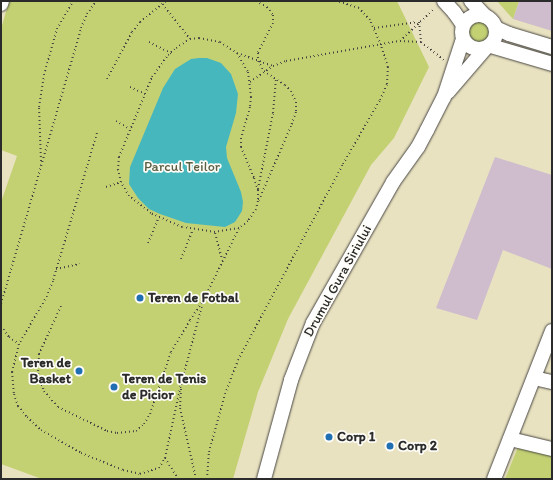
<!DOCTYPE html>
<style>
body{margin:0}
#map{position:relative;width:553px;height:480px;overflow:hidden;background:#e9e2c1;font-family:Itim,sans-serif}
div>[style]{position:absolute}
.industrial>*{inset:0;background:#cfbdce}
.green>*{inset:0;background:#c3d173}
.round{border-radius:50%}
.water>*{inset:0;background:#47b7be}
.path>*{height:2px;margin-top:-1px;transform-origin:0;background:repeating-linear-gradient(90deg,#484642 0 1px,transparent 0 4px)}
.roads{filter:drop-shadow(0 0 1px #484642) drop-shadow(0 0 1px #484642)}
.minor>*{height:14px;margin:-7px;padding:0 7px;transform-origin:7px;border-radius:7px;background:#fff}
.minor>.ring{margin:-7px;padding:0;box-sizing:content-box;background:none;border:14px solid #fff;border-radius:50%}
.dots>*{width:11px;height:11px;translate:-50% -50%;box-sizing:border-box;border:2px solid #fdfcf7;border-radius:50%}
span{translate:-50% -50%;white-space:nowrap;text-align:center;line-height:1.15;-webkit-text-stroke:3.5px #fdfcf7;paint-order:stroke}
.park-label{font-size:14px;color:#595d41}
.street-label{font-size:14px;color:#2b2b2b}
.poi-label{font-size:14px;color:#2b2b2b;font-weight:700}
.left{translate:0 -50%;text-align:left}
.right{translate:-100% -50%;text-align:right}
.frame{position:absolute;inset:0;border:2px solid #2b2b2b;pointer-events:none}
</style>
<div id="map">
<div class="industrial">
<i style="clip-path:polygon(519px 1px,552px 1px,552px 31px,513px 19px)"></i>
<i style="clip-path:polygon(495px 157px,552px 175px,552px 269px,503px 250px,477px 320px,436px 308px)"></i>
</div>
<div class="green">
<i style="clip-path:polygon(9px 1px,397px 1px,429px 67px,394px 138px,371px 165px,288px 319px,258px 392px,233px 479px,42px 479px,1px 464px,1px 202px,17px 156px,1px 150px,1px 29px)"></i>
<i style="clip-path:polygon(497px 1px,519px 1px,513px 19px)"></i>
<i class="round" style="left:469px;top:22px;width:20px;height:20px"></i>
<i style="clip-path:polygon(518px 447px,552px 455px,552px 479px,505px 479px)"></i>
</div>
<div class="water">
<i style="clip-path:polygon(199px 58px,207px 58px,221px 63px,231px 74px,238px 94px,236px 113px,226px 147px,227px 158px,241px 192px,243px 202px,242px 211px,235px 222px,225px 227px,186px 223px,160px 214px,149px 209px,138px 198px,129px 184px,130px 167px,163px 88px,175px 69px,191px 59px)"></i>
</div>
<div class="path">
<i style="left:160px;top:1px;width:48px;rotate:51.7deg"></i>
<i style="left:256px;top:1px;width:13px;rotate:29deg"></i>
<i style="left:267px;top:7px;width:10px;rotate:53deg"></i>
<i style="left:273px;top:15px;width:8px;rotate:90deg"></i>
<i style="left:273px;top:23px;width:34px;rotate:117deg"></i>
<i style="left:258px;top:53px;width:8px;rotate:90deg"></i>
<i style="left:258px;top:61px;width:12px;rotate:59deg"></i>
<i style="left:264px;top:71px;width:25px;rotate:34deg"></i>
<i style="left:285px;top:85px;width:8px;rotate:45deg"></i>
<i style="left:291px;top:91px;width:12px;rotate:66deg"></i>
<i style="left:296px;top:102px;width:10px;rotate:90deg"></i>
<i style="left:296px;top:112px;width:15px;rotate:110deg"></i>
<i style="left:291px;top:126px;width:81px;rotate:113.4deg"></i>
<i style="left:419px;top:22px;width:20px;rotate:84deg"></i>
<i style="left:421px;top:42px;width:29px;rotate:38deg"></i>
<i style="left:374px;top:28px;width:44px;rotate:-7.8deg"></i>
<i style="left:400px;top:41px;width:47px;rotate:-43.3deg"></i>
<i style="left:149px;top:42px;width:25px;rotate:27deg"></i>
<i style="left:237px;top:53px;width:22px;rotate:60deg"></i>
<i style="left:248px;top:72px;width:25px;rotate:83deg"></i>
<i style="left:251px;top:97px;width:10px;rotate:96deg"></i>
<i style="left:250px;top:107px;width:32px;rotate:106deg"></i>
<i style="left:241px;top:138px;width:9px;rotate:90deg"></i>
<i style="left:241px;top:147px;width:34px;rotate:67deg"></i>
<i style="left:254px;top:178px;width:13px;rotate:72deg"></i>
<i style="left:258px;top:190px;width:11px;rotate:90deg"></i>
<i style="left:258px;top:201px;width:8px;rotate:104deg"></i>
<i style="left:256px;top:209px;width:14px;rotate:124deg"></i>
<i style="left:248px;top:221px;width:11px;rotate:142deg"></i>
<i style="left:239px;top:228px;width:24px;rotate:171deg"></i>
<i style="left:215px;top:232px;width:33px;rotate:-171deg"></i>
<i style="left:182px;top:227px;width:34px;rotate:-156deg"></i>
<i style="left:151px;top:213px;width:28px;rotate:-142deg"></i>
<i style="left:129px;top:196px;width:16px;rotate:-120deg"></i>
<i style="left:121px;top:182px;width:12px;rotate:-104deg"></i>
<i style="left:118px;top:170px;width:13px;rotate:-86deg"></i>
<i style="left:119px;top:157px;width:87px;rotate:-67.6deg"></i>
<i style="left:152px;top:77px;width:27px;rotate:-54deg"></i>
<i style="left:168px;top:55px;width:11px;rotate:-41deg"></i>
<i style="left:176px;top:48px;width:17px;rotate:-33deg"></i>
<i style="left:190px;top:39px;width:9px;rotate:-6deg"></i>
<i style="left:199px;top:38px;width:21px;rotate:11deg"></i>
<i style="left:220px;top:42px;width:20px;rotate:33deg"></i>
<i style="left:237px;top:53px;width:38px;rotate:20deg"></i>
<i style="left:107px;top:79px;width:53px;rotate:-62deg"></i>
<i style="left:132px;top:32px;width:13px;rotate:-51deg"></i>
<i style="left:140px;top:22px;width:33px;rotate:-39deg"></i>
<i style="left:250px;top:82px;width:28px;rotate:-35deg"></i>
<i style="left:273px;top:66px;width:14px;rotate:-21deg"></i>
<i style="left:286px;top:61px;width:116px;rotate:-10deg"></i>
<i style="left:400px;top:41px;width:21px;rotate:3deg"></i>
<i style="left:130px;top:87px;width:17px;rotate:25deg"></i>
<i style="left:116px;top:121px;width:16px;rotate:30deg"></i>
<i style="left:97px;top:133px;width:154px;rotate:106.6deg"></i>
<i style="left:53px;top:281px;width:16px;rotate:112deg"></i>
<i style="left:47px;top:296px;width:56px;rotate:120.3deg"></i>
<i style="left:19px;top:344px;width:29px;rotate:104deg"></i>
<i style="left:12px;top:372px;width:22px;rotate:85deg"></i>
<i style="left:14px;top:394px;width:13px;rotate:72deg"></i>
<i style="left:18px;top:406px;width:14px;rotate:51deg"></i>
<i style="left:27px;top:417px;width:19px;rotate:43deg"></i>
<i style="left:41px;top:430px;width:46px;rotate:29.9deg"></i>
<i style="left:81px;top:453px;width:45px;rotate:22deg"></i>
<i style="left:123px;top:470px;width:17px;rotate:13deg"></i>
<i style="left:140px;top:474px;width:20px;rotate:-18deg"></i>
<i style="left:159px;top:468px;width:12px;rotate:-59deg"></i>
<i style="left:165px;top:458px;width:76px;rotate:-77.8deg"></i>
<i style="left:41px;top:161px;width:54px;rotate:-92.1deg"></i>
<i style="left:39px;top:107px;width:36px;rotate:-81deg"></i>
<i style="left:45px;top:71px;width:44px;rotate:-74.1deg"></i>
<i style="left:57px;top:29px;width:32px;rotate:-60deg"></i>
<i style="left:106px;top:187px;width:16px;rotate:-18deg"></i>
<i style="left:258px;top:189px;width:77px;rotate:-78.8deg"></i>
<i style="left:273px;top:113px;width:33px;rotate:-85deg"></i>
<i style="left:215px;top:233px;width:28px;rotate:75deg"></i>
<i style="left:148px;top:243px;width:28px;rotate:-67deg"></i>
<i style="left:181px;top:259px;width:31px;rotate:-68deg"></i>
<i style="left:56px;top:269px;width:24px;rotate:-12deg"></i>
<i style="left:1px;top:304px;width:287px;rotate:-73.8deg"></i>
<i style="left:81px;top:28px;width:15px;rotate:-67deg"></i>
<i style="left:87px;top:14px;width:16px;rotate:-55deg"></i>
<i style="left:61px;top:306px;width:53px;rotate:114.6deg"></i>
<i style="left:39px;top:354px;width:19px;rotate:93deg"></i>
<i style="left:38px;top:373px;width:19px;rotate:72deg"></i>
<i style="left:44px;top:391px;width:21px;rotate:49deg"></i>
<i style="left:58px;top:407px;width:55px;rotate:26.1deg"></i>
<i style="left:107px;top:431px;width:10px;rotate:11deg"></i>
<i style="left:117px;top:433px;width:19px;rotate:-6deg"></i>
<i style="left:136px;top:431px;width:11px;rotate:-41deg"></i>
<i style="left:144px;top:424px;width:12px;rotate:-59deg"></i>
<i style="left:150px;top:414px;width:65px;rotate:-71.3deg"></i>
<i style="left:171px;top:352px;width:37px;rotate:-59deg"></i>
<i style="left:190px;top:320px;width:23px;rotate:-56deg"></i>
<i style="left:203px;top:301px;width:81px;rotate:-63.7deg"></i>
<i style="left:1px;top:326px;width:14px;rotate:54deg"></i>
<i style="left:9px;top:337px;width:12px;rotate:35deg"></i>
<i style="left:181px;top:385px;width:86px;rotate:-75.2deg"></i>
<i style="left:181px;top:389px;width:19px;rotate:93deg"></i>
<i style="left:180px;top:408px;width:73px;rotate:77.3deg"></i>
<i style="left:165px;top:458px;width:25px;rotate:58deg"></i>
<i style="left:207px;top:479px;width:27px;rotate:-86deg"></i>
<i style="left:209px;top:452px;width:60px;rotate:-74.6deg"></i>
<i style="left:225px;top:394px;width:36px;rotate:-69deg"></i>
<i style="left:238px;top:360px;width:222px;rotate:-61.8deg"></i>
<i style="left:343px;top:164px;width:74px;rotate:-60deg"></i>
<i style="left:380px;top:100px;width:17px;rotate:-66deg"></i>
<i style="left:387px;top:84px;width:17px;rotate:-87deg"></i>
<i style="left:388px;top:67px;width:23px;rotate:-108deg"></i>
<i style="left:381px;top:45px;width:27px;rotate:-114deg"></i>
<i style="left:370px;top:20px;width:16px;rotate:-133deg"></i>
<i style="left:359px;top:8px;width:22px;rotate:-162deg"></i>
</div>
<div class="roads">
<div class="minor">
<i style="left:444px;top:1px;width:15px;rotate:48deg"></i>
<i style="left:454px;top:12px;width:16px;rotate:55deg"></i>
<i style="left:471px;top:1px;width:21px;rotate:47deg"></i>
<i style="left:1px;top:4px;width:3px;rotate:-72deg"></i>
<i class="ring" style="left:462px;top:15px;width:20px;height:20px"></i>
<i style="left:496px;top:28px;width:14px;rotate:25deg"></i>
<i style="left:509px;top:34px;width:45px;rotate:16.8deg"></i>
<i style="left:491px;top:46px;width:64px;rotate:16.4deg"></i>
<i style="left:448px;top:92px;width:57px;rotate:-49.3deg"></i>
<i style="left:534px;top:378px;width:18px;rotate:13deg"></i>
<i style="left:510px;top:439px;width:43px;rotate:13.4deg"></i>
<i style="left:264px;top:479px;width:103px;rotate:-74.7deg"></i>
<i style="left:291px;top:380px;width:61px;rotate:-68.9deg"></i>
<i style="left:313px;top:323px;width:162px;rotate:-60.4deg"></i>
<i style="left:393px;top:182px;width:43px;rotate:-54.5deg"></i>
<i style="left:418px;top:147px;width:19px;rotate:-62deg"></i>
<i style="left:427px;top:130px;width:37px;rotate:-63deg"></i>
<i style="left:444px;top:97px;width:61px;rotate:-71.9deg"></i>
<i style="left:494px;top:479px;width:159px;rotate:-68.6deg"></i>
</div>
</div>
<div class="dots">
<i style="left:140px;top:298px;background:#1f6fb2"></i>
<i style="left:79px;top:371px;background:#1f6fb2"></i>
<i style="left:114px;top:387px;background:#1f6fb2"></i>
<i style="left:329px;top:437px;background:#1f6fb2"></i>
<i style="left:390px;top:446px;background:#1f6fb2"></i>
</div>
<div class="park-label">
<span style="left:182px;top:167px">Parcul Teilor</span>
</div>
<div class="street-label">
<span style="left:338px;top:281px;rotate:-61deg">Drumul Gura Siriului</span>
</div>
<div class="poi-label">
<span class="left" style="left:148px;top:298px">Teren de Fotbal</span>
<span class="right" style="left:71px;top:371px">Teren de<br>Basket</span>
<span class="left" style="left:122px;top:387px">Teren de Tenis<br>de Picior</span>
<span class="left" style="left:337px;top:437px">Corp 1</span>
<span class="left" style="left:398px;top:446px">Corp 2</span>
</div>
<div class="frame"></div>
</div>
